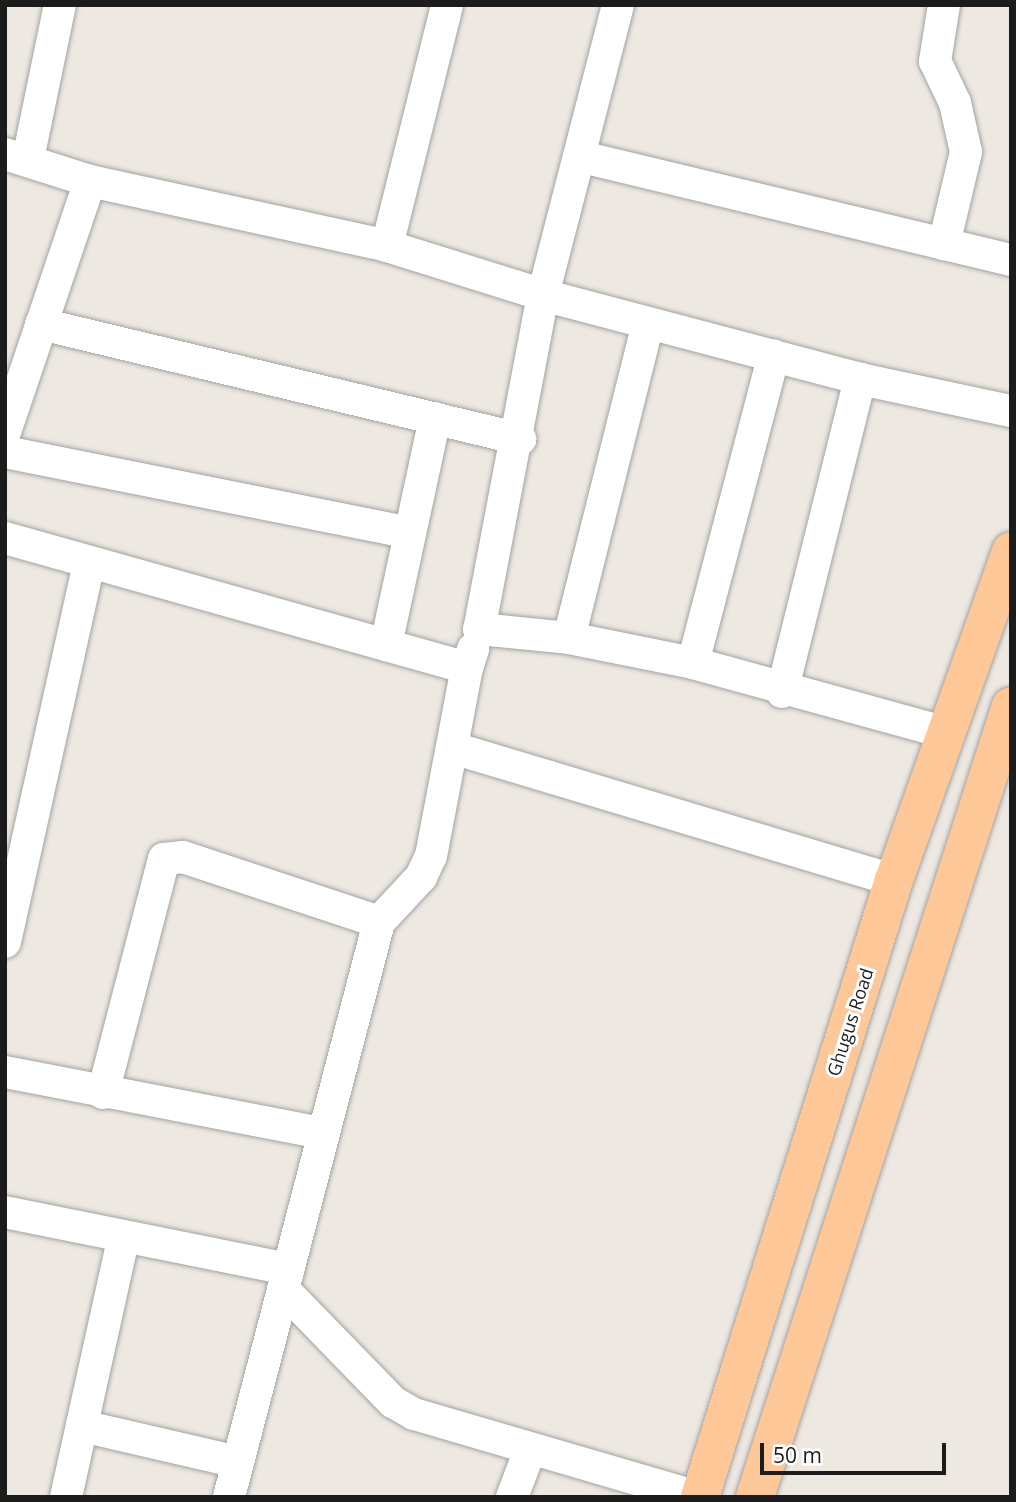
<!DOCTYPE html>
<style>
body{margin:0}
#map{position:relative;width:1016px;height:1502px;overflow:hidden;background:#ede8e1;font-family:"Open Sans",sans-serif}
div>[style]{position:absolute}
.roads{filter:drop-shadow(0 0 2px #a3a3a3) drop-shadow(0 0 2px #a3a3a3)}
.minor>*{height:32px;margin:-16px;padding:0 16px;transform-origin:16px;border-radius:16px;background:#fff}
.major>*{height:38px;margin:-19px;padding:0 19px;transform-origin:19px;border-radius:19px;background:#fdc797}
span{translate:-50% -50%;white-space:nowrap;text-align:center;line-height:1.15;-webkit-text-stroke:6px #fff;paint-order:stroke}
.street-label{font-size:18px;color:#1c1c1c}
.frame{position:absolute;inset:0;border:7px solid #1c1c1c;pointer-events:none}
.scale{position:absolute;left:760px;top:1443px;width:186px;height:32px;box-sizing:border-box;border:4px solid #1c1c1c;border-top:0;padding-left:9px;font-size:21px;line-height:24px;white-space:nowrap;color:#1c1c1c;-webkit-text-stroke:5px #fff;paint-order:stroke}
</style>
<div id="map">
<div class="roads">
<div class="minor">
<i style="left:618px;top:5px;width:300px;rotate:104.5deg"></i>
<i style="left:543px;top:295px;width:328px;rotate:14.8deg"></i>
<i style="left:860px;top:379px;width:154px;rotate:12deg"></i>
<i style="left:944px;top:5px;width:57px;rotate:99.1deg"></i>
<i style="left:935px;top:61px;width:47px;rotate:64.5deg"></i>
<i style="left:955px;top:103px;width:50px;rotate:77.3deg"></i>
<i style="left:966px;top:152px;width:95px;rotate:103.4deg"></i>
<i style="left:5px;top:154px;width:89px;rotate:17.6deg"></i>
<i style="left:90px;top:181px;width:304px;rotate:12.3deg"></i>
<i style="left:387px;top:246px;width:164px;rotate:17.4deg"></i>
<i style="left:543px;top:295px;width:340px;rotate:100.8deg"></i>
<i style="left:479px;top:629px;width:90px;rotate:5.7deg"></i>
<i style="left:569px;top:638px;width:126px;rotate:11.4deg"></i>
<i style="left:693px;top:663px;width:264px;rotate:15.4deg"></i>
<i style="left:582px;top:157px;width:441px;rotate:13.5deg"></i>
<i style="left:28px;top:159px;width:157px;rotate:-78.3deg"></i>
<i style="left:387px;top:246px;width:248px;rotate:-76deg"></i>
<i style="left:41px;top:324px;width:493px;rotate:13.5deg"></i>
<i style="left:5px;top:432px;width:265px;rotate:-71.3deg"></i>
<i style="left:5px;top:452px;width:413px;rotate:11.3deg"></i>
<i style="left:5px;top:538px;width:480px;rotate:15.7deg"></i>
<i style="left:467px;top:668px;width:20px;rotate:-72deg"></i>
<i style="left:569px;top:638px;width:324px;rotate:-75.9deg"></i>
<i style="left:386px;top:645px;width:232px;rotate:-77.8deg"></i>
<i style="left:693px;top:663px;width:318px;rotate:-75.3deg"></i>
<i style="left:782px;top:692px;width:323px;rotate:-76deg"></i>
<i style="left:453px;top:748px;width:460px;rotate:16.7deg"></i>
<i style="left:5px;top:942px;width:389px;rotate:-77.5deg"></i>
<i style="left:5px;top:1072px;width:323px;rotate:10.9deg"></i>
<i style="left:103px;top:1093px;width:242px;rotate:-75.4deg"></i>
<i style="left:164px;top:859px;width:19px;rotate:-6deg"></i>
<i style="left:183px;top:857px;width:206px;rotate:18.3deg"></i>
<i style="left:5px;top:1212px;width:289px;rotate:11.4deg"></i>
<i style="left:283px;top:1289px;width:158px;rotate:45.8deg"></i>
<i style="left:393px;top:1402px;width:24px;rotate:30deg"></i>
<i style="left:414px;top:1414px;width:296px;rotate:16.3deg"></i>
<i style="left:82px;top:1426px;width:160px;rotate:13deg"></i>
<i style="left:66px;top:1497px;width:267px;rotate:-77.5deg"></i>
<i style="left:229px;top:1497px;width:594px;rotate:-75.38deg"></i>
<i style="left:379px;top:922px;width:62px;rotate:-47deg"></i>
<i style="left:421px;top:877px;width:23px;rotate:-65deg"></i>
<i style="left:431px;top:856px;width:191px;rotate:-79.2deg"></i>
<i style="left:512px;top:1497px;width:50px;rotate:-69deg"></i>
</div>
<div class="major">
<i style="left:700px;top:1497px;width:647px;rotate:-72.55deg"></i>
<i style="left:894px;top:880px;width:349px;rotate:-70.4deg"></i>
<i style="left:755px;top:1497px;width:831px;rotate:-72.07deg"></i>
</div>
</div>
<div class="street-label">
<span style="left:850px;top:1022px;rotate:-72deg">Ghugus Road</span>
</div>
<div class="frame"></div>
<div class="scale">50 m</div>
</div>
